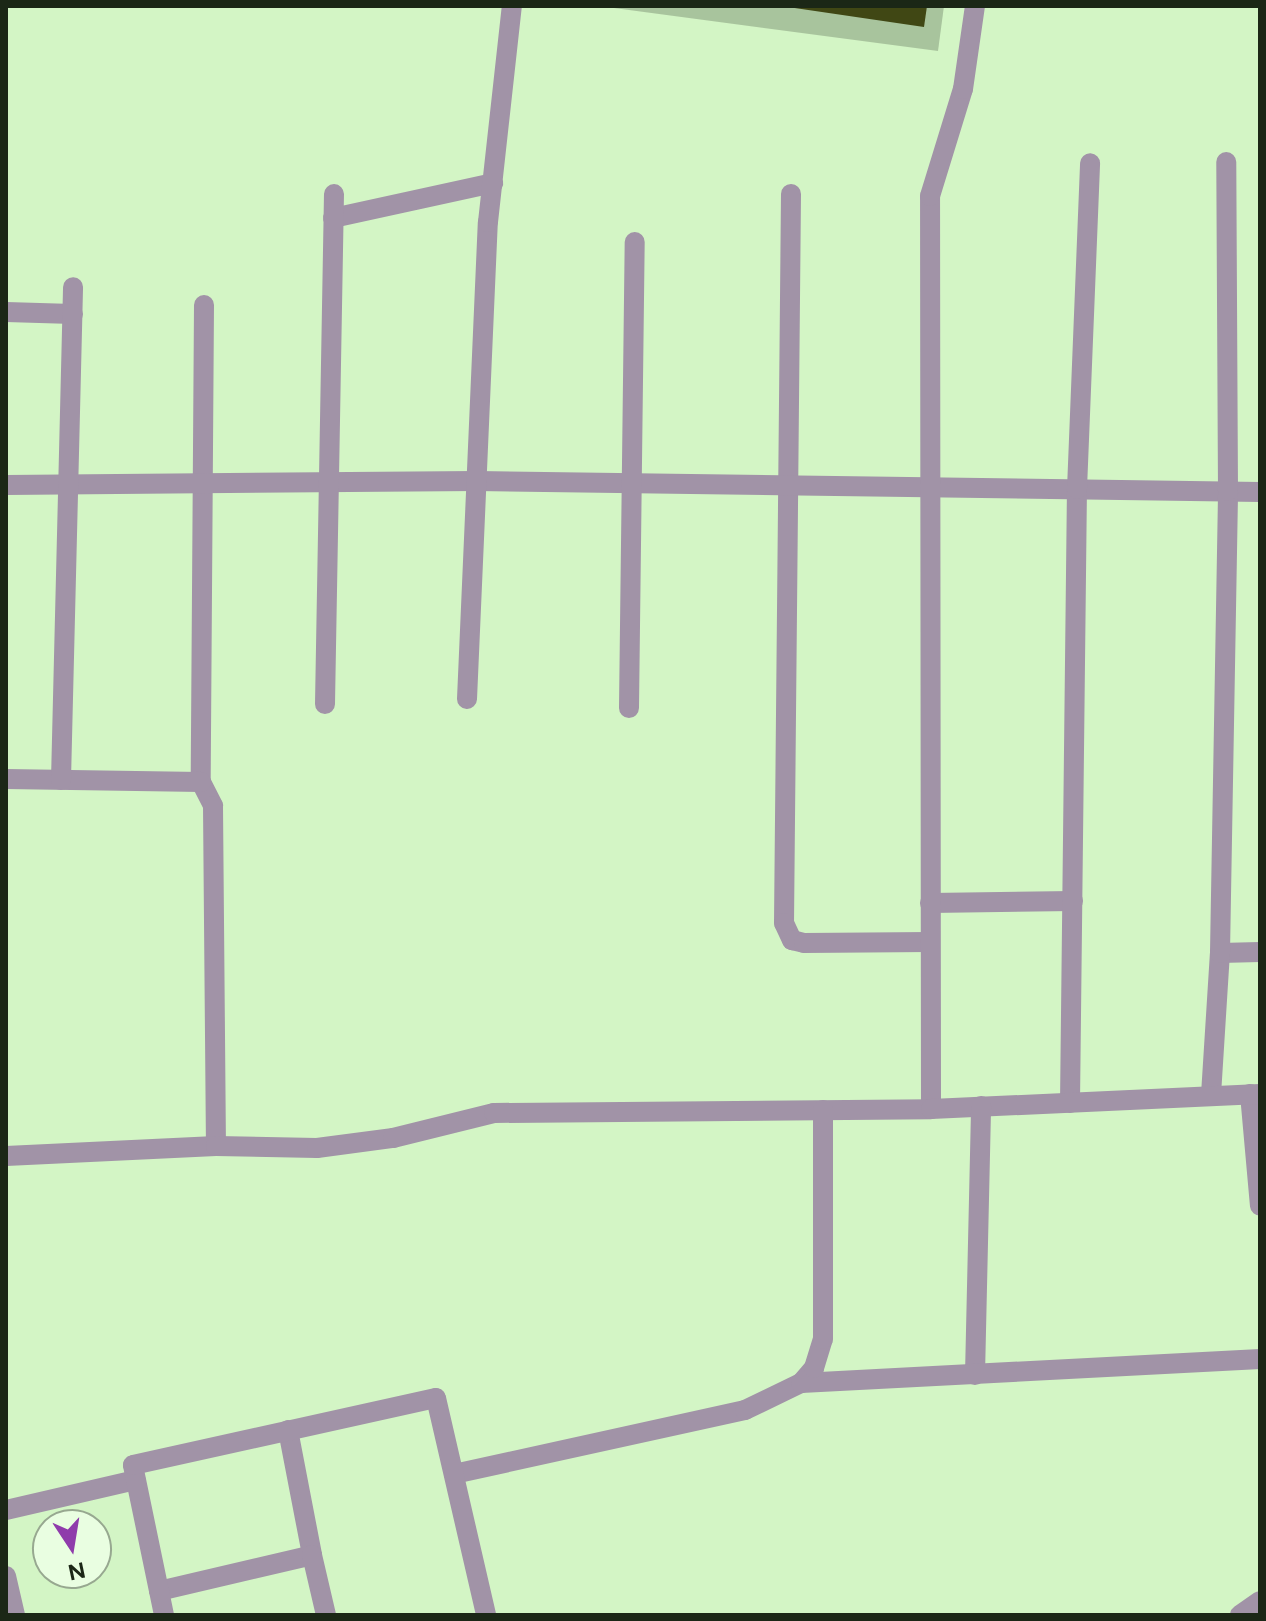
<!DOCTYPE html>
<style>
body{margin:0}
#map{position:relative;width:1266px;height:1621px;overflow:hidden;background:#d3f5c5;font-family:Figtree,sans-serif}
div>[style]{position:absolute}
.shadow>*{inset:0;background:#0003}
.building>*{inset:0;background:#404714}
.minor>*{height:20px;margin:-10px;padding:0 10px;transform-origin:10px;border-radius:10px;background:#a193a7}
span{translate:-50% -50%;white-space:nowrap;text-align:center;line-height:1.15;-webkit-text-stroke:8px #e9fee1;paint-order:stroke}
.frame{position:absolute;inset:0;border:8px solid #1b2716;pointer-events:none}
.north{position:absolute;left:32px;top:1509px;width:80px;height:80px;box-sizing:border-box;background:#e9fee1;border:2px solid #97a890;border-radius:50%;rotate:168deg;font-size:22px;font-weight:700;line-height:32px;text-align:center;color:#1b2716}
.north::after{content:'';display:block;margin:auto;width:28px;height:36px;background:#8f3cab;clip-path:polygon(50% 0,100% 100%,50% 72%,0 100%)}
</style>
<div id="map">
<div class="shadow">
<i style="clip-path:polygon(599px 6px,944px 6px,938px 51px)"></i>
</div>
<div class="building">
<i style="clip-path:polygon(781px 6px,927px 6px,924px 27px)"></i>
</div>
<div class="minor">
<i style="left:791px;top:194px;width:729px;rotate:90.55deg"></i>
<i style="left:784px;top:923px;width:19px;rotate:65deg"></i>
<i style="left:792px;top:940px;width:12px;rotate:14deg"></i>
<i style="left:804px;top:943px;width:126px;rotate:-0.5deg"></i>
<i style="left:333px;top:218px;width:164px;rotate:-12.3deg"></i>
<i style="left:204px;top:305px;width:477px;rotate:90.4deg"></i>
<i style="left:201px;top:782px;width:27px;rotate:63deg"></i>
<i style="left:213px;top:806px;width:340px;rotate:89.5deg"></i>
<i style="left:6px;top:312px;width:67px;rotate:1.7deg"></i>
<i style="left:6px;top:485px;width:471px;rotate:-0.5deg"></i>
<i style="left:477px;top:481px;width:783px;rotate:0.8deg"></i>
<i style="left:467px;top:699px;width:477px;rotate:-87.5deg"></i>
<i style="left:488px;top:222px;width:217px;rotate:-83.7deg"></i>
<i style="left:325px;top:704px;width:510px;rotate:-88.99deg"></i>
<i style="left:629px;top:708px;width:466px;rotate:-89.3deg"></i>
<i style="left:6px;top:779px;width:195px;rotate:0.9deg"></i>
<i style="left:61px;top:780px;width:493px;rotate:-88.6deg"></i>
<i style="left:930px;top:903px;width:143px;rotate:-0.8deg"></i>
<i style="left:1220px;top:953px;width:40px;rotate:-1.4deg"></i>
<i style="left:1250px;top:1094px;width:112px;rotate:84.9deg"></i>
<i style="left:1211px;top:1095px;width:142px;rotate:-86.4deg"></i>
<i style="left:1220px;top:953px;width:462px;rotate:-89deg"></i>
<i style="left:1228px;top:491px;width:329px;rotate:-90.3deg"></i>
<i style="left:1070px;top:1103px;width:614px;rotate:-89.35deg"></i>
<i style="left:1077px;top:489px;width:326px;rotate:-87.7deg"></i>
<i style="left:931px;top:1109px;width:913px;rotate:-90.06deg"></i>
<i style="left:930px;top:196px;width:112px;rotate:-72.9deg"></i>
<i style="left:963px;top:89px;width:84px;rotate:-81.8deg"></i>
<i style="left:6px;top:1156px;width:210px;rotate:-2.7deg"></i>
<i style="left:216px;top:1146px;width:101px;rotate:1.1deg"></i>
<i style="left:317px;top:1148px;width:77px;rotate:-7.5deg"></i>
<i style="left:393px;top:1138px;width:104px;rotate:-13.9deg"></i>
<i style="left:494px;top:1113px;width:437px;rotate:-0.5deg"></i>
<i style="left:931px;top:1109px;width:329px;rotate:-2.6deg"></i>
<i style="left:975px;top:1375px;width:269px;rotate:-88.7deg"></i>
<i style="left:801px;top:1383px;width:460px;rotate:-3deg"></i>
<i style="left:288px;top:1430px;width:127px;rotate:79.1deg"></i>
<i style="left:454px;top:1474px;width:298px;rotate:-12.4deg"></i>
<i style="left:745px;top:1410px;width:62px;rotate:-25.7deg"></i>
<i style="left:801px;top:1383px;width:20px;rotate:-49deg"></i>
<i style="left:814px;top:1368px;width:30px;rotate:-73deg"></i>
<i style="left:823px;top:1339px;width:229px;rotate:-90deg"></i>
<i style="left:6px;top:1510px;width:133px;rotate:-13deg"></i>
<i style="left:6px;top:1576px;width:40px;rotate:77deg"></i>
<i style="left:159px;top:1591px;width:157px;rotate:-13.2deg"></i>
<i style="left:312px;top:1555px;width:62px;rotate:76.9deg"></i>
<i style="left:164px;top:1615px;width:153px;rotate:-101.7deg"></i>
<i style="left:133px;top:1465px;width:310px;rotate:-12.5deg"></i>
<i style="left:436px;top:1398px;width:223px;rotate:77deg"></i>
<i style="left:1240px;top:1615px;width:24px;rotate:-35deg"></i>
</div>
<div class="frame"></div>
<div class="north">N</div>
</div>
